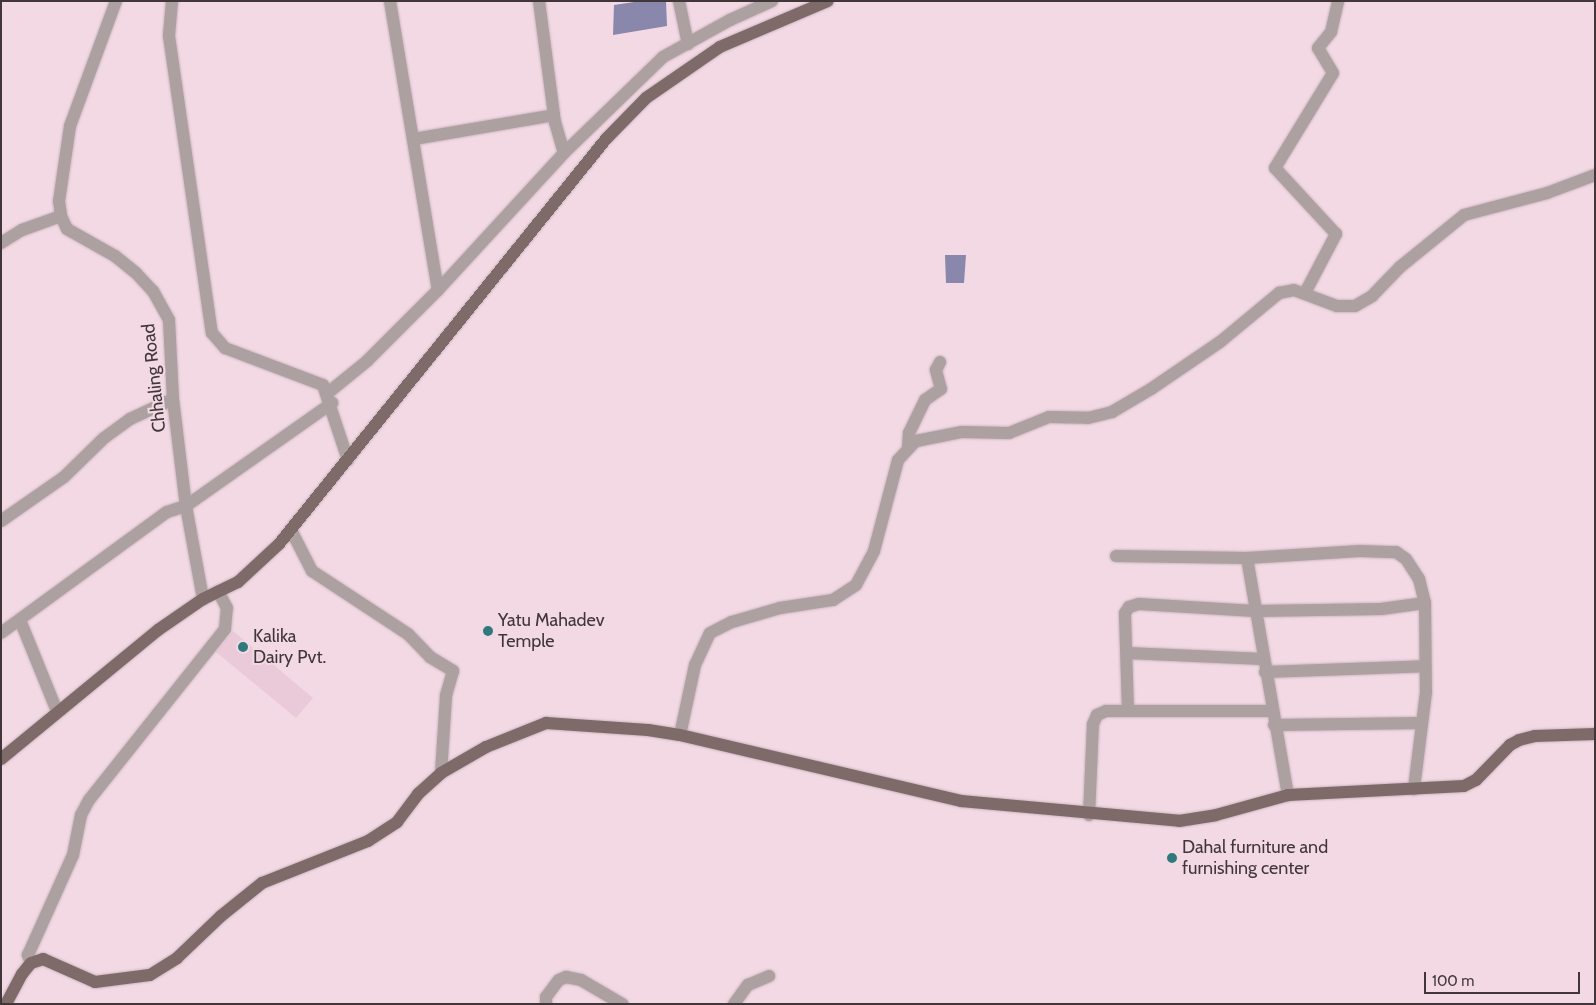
<!DOCTYPE html>
<style>
body{margin:0}
#map{position:relative;width:1596px;height:1005px;overflow:hidden;background:#f2d9e4;font-family:Cabin,sans-serif}
div>[style]{position:absolute}
.built>*{inset:0;background:#eacad9}
.water>*{inset:0;background:#8a87ac}
.roads{filter:drop-shadow(0 0 1px #cbb5bf) drop-shadow(0 0 1px #cbb5bf)}
.minor>*{height:12px;margin:-6px;padding:0 6px;transform-origin:6px;border-radius:6px;background:#aca0a0}
.major>*{height:12px;margin:-6px;padding:0 6px;transform-origin:6px;border-radius:6px;background:#7f6a6a}
.dots>*{width:14px;height:14px;translate:-50% -50%;box-sizing:border-box;border:2px solid #f2d9e4;border-radius:50%}
span{translate:-50% -50%;white-space:nowrap;text-align:center;line-height:1.15;-webkit-text-stroke:4px #f2d9e4;paint-order:stroke}
.street-label{font-size:18px;color:#41373b}
.poi-label{font-size:18px;color:#41373b}
.left{translate:0 -50%;text-align:left}
.frame{position:absolute;inset:0;border:2px solid #41373b;pointer-events:none}
.scale{position:absolute;left:1424px;top:972px;width:156px;height:22px;box-sizing:border-box;border:2px solid #41373b;border-top:0;padding-left:6px;font-size:15px;line-height:18px;white-space:nowrap;color:#41373b;-webkit-text-stroke:4px #f2d9e4;paint-order:stroke}
</style>
<div id="map">
<div class="built">
<i style="clip-path:polygon(233px 631px,313px 698px,296px 718px,216px 652px)"></i>
</div>
<div class="water">
<i style="clip-path:polygon(641px 1px,666px 1px,667px 26px,613px 35px,614px 5px)"></i>
<i style="clip-path:polygon(945px 255px,966px 255px,964px 283px,946px 283px)"></i>
</div>
<div class="roads">
<div class="minor">
<i style="left:116px;top:1px;width:133px;rotate:110.2deg"></i>
<i style="left:70px;top:126px;width:76px;rotate:98.3deg"></i>
<i style="left:59px;top:201px;width:15px;rotate:82deg"></i>
<i style="left:61px;top:216px;width:14px;rotate:65deg"></i>
<i style="left:67px;top:229px;width:55px;rotate:29.4deg"></i>
<i style="left:115px;top:256px;width:27px;rotate:39deg"></i>
<i style="left:136px;top:273px;width:25px;rotate:47deg"></i>
<i style="left:153px;top:291px;width:33px;rotate:61deg"></i>
<i style="left:169px;top:320px;width:79px;rotate:87.1deg"></i>
<i style="left:173px;top:399px;width:108px;rotate:83.1deg"></i>
<i style="left:186px;top:506px;width:95px;rotate:79.6deg"></i>
<i style="left:172px;top:1px;width:35px;rotate:95deg"></i>
<i style="left:169px;top:36px;width:300px;rotate:81.8deg"></i>
<i style="left:212px;top:333px;width:20px;rotate:49deg"></i>
<i style="left:225px;top:348px;width:105px;rotate:20.7deg"></i>
<i style="left:323px;top:385px;width:79px;rotate:71.6deg"></i>
<i style="left:390px;top:1px;width:293px;rotate:80.6deg"></i>
<i style="left:539px;top:1px;width:122px;rotate:82.5deg"></i>
<i style="left:555px;top:122px;width:32px;rotate:74deg"></i>
<i style="left:679px;top:1px;width:44px;rotate:78.2deg"></i>
<i style="left:414px;top:139px;width:142px;rotate:-9.7deg"></i>
<i style="left:1px;top:243px;width:25px;rotate:-32deg"></i>
<i style="left:22px;top:230px;width:41px;rotate:-19.7deg"></i>
<i style="left:1305px;top:293px;width:67px;rotate:-62.3deg"></i>
<i style="left:1336px;top:234px;width:90px;rotate:-132.7deg"></i>
<i style="left:1275px;top:168px;width:111px;rotate:-58.6deg"></i>
<i style="left:1333px;top:73px;width:29px;rotate:-121deg"></i>
<i style="left:1318px;top:48px;width:21px;rotate:-51deg"></i>
<i style="left:1331px;top:32px;width:32px;rotate:-77deg"></i>
<i style="left:329px;top:392px;width:49px;rotate:-39.2deg"></i>
<i style="left:367px;top:361px;width:100px;rotate:-45deg"></i>
<i style="left:438px;top:290px;width:186px;rotate:-47.4deg"></i>
<i style="left:564px;top:153px;width:138px;rotate:-44.1deg"></i>
<i style="left:663px;top:57px;width:77px;rotate:-28.9deg"></i>
<i style="left:730px;top:20px;width:46px;rotate:-24.3deg"></i>
<i style="left:908px;top:447px;width:14px;rotate:-86deg"></i>
<i style="left:909px;top:433px;width:37px;rotate:-64deg"></i>
<i style="left:925px;top:400px;width:19px;rotate:-35deg"></i>
<i style="left:941px;top:389px;width:20px;rotate:-105deg"></i>
<i style="left:936px;top:370px;width:9px;rotate:-63deg"></i>
<i style="left:1px;top:521px;width:77px;rotate:-34.9deg"></i>
<i style="left:64px;top:477px;width:56px;rotate:-44.3deg"></i>
<i style="left:104px;top:438px;width:32px;rotate:-36deg"></i>
<i style="left:130px;top:419px;width:47px;rotate:-24.9deg"></i>
<i style="left:291px;top:530px;width:46px;rotate:62.9deg"></i>
<i style="left:312px;top:571px;width:115px;rotate:33.3deg"></i>
<i style="left:408px;top:634px;width:32px;rotate:46deg"></i>
<i style="left:430px;top:657px;width:27px;rotate:31deg"></i>
<i style="left:453px;top:671px;width:26px;rotate:106deg"></i>
<i style="left:446px;top:696px;width:77px;rotate:93.7deg"></i>
<i style="left:1116px;top:556px;width:131px;rotate:0.9deg"></i>
<i style="left:1247px;top:558px;width:113px;rotate:-3.5deg"></i>
<i style="left:1360px;top:551px;width:36px;rotate:2deg"></i>
<i style="left:1396px;top:552px;width:12px;rotate:35deg"></i>
<i style="left:1406px;top:559px;width:24px;rotate:57deg"></i>
<i style="left:1419px;top:579px;width:25px;rotate:76deg"></i>
<i style="left:1425px;top:603px;width:89px;rotate:89.4deg"></i>
<i style="left:1426px;top:692px;width:98px;rotate:97.1deg"></i>
<i style="left:1247px;top:558px;width:241px;rotate:80.2deg"></i>
<i style="left:20px;top:620px;width:98px;rotate:67.9deg"></i>
<i style="left:1px;top:633px;width:205px;rotate:-36.1deg"></i>
<i style="left:167px;top:512px;width:20px;rotate:-18deg"></i>
<i style="left:186px;top:506px;width:179px;rotate:-35.2deg"></i>
<i style="left:1127px;top:653px;width:136px;rotate:2.5deg"></i>
<i style="left:1265px;top:672px;width:160px;rotate:-2.1deg"></i>
<i style="left:1128px;top:711px;width:98px;rotate:-91.8deg"></i>
<i style="left:1125px;top:613px;width:7px;rotate:-56deg"></i>
<i style="left:1129px;top:607px;width:10px;rotate:-17deg"></i>
<i style="left:1139px;top:604px;width:116px;rotate:3.5deg"></i>
<i style="left:1255px;top:611px;width:126px;rotate:-0.9deg"></i>
<i style="left:1381px;top:609px;width:44px;rotate:-7.8deg"></i>
<i style="left:1274px;top:725px;width:148px;rotate:-0.8deg"></i>
<i style="left:680px;top:735px;width:72px;rotate:-77.9deg"></i>
<i style="left:695px;top:665px;width:35px;rotate:-65deg"></i>
<i style="left:710px;top:633px;width:25px;rotate:-27deg"></i>
<i style="left:732px;top:622px;width:50px;rotate:-16.3deg"></i>
<i style="left:780px;top:608px;width:54px;rotate:-8.6deg"></i>
<i style="left:833px;top:600px;width:27px;rotate:-33deg"></i>
<i style="left:856px;top:585px;width:38px;rotate:-62deg"></i>
<i style="left:874px;top:551px;width:94px;rotate:-75.2deg"></i>
<i style="left:898px;top:460px;width:26px;rotate:-47deg"></i>
<i style="left:916px;top:441px;width:47px;rotate:-11.1deg"></i>
<i style="left:962px;top:432px;width:47px;rotate:1.2deg"></i>
<i style="left:1009px;top:433px;width:43px;rotate:-21.8deg"></i>
<i style="left:1049px;top:417px;width:39px;rotate:1deg"></i>
<i style="left:1088px;top:418px;width:25px;rotate:-14deg"></i>
<i style="left:1112px;top:412px;width:45px;rotate:-30.5deg"></i>
<i style="left:1151px;top:389px;width:83px;rotate:-34.3deg"></i>
<i style="left:1220px;top:342px;width:77px;rotate:-39.7deg"></i>
<i style="left:1279px;top:293px;width:15px;rotate:-11deg"></i>
<i style="left:1294px;top:290px;width:46px;rotate:20.4deg"></i>
<i style="left:1337px;top:306px;width:18px"></i>
<i style="left:1355px;top:306px;width:20px;rotate:-30deg"></i>
<i style="left:1372px;top:296px;width:40px;rotate:-46deg"></i>
<i style="left:1400px;top:267px;width:82px;rotate:-39.1deg"></i>
<i style="left:1464px;top:215px;width:86px;rotate:-14.8deg"></i>
<i style="left:1547px;top:193px;width:51px;rotate:-20.6deg"></i>
<i style="left:1089px;top:815px;width:91px;rotate:-87.5deg"></i>
<i style="left:1093px;top:724px;width:10px;rotate:-66deg"></i>
<i style="left:1097px;top:715px;width:10px;rotate:-24deg"></i>
<i style="left:1106px;top:711px;width:165px"></i>
<i style="left:31px;top:963px;width:9px;rotate:-111deg"></i>
<i style="left:28px;top:955px;width:110px;rotate:-65.8deg"></i>
<i style="left:73px;top:855px;width:41px;rotate:-78.7deg"></i>
<i style="left:81px;top:815px;width:17px;rotate:-62deg"></i>
<i style="left:89px;top:800px;width:218px;rotate:-51.5deg"></i>
<i style="left:225px;top:629px;width:21px;rotate:-85deg"></i>
<i style="left:227px;top:608px;width:19px;rotate:-118deg"></i>
<i style="left:546px;top:1004px;width:7px;rotate:-90deg"></i>
<i style="left:546px;top:997px;width:21px;rotate:-53deg"></i>
<i style="left:559px;top:980px;width:8px;rotate:-23deg"></i>
<i style="left:566px;top:977px;width:15px;rotate:11deg"></i>
<i style="left:581px;top:980px;width:48px;rotate:30.3deg"></i>
<i style="left:734px;top:1004px;width:24px;rotate:-54deg"></i>
<i style="left:748px;top:985px;width:23px;rotate:-23deg"></i>
</div>
<div class="major">
<i style="left:1px;top:759px;width:203px;rotate:-39.4deg"></i>
<i style="left:158px;top:630px;width:55px;rotate:-34.6deg"></i>
<i style="left:203px;top:599px;width:39px;rotate:-26deg"></i>
<i style="left:238px;top:582px;width:56px;rotate:-42.8deg"></i>
<i style="left:279px;top:544px;width:521px;rotate:-51.08deg"></i>
<i style="left:606px;top:139px;width:57px;rotate:-45.7deg"></i>
<i style="left:646px;top:98px;width:90px;rotate:-34.6deg"></i>
<i style="left:720px;top:47px;width:117px;rotate:-23.1deg"></i>
<i style="left:6px;top:1004px;width:34px;rotate:-62deg"></i>
<i style="left:22px;top:974px;width:14px;rotate:-51deg"></i>
<i style="left:31px;top:963px;width:13px;rotate:-18deg"></i>
<i style="left:43px;top:959px;width:57px;rotate:23.9deg"></i>
<i style="left:95px;top:982px;width:55px;rotate:-7.3deg"></i>
<i style="left:150px;top:975px;width:32px;rotate:-32deg"></i>
<i style="left:177px;top:958px;width:61px;rotate:-43.7deg"></i>
<i style="left:221px;top:916px;width:53px;rotate:-38.8deg"></i>
<i style="left:262px;top:883px;width:114px;rotate:-21.6deg"></i>
<i style="left:368px;top:841px;width:35px;rotate:-33deg"></i>
<i style="left:397px;top:822px;width:35px;rotate:-53deg"></i>
<i style="left:418px;top:794px;width:31px;rotate:-42deg"></i>
<i style="left:441px;top:773px;width:52px;rotate:-30deg"></i>
<i style="left:486px;top:747px;width:65px;rotate:-21.8deg"></i>
<i style="left:546px;top:723px;width:102px;rotate:3.9deg"></i>
<i style="left:648px;top:730px;width:32px;rotate:9deg"></i>
<i style="left:680px;top:735px;width:289px;rotate:13.2deg"></i>
<i style="left:961px;top:801px;width:219px;rotate:5.2deg"></i>
<i style="left:1179px;top:821px;width:37px;rotate:-9deg"></i>
<i style="left:1216px;top:815px;width:75px;rotate:-15.5deg"></i>
<i style="left:1288px;top:795px;width:176px;rotate:-2.9deg"></i>
<i style="left:1464px;top:786px;width:13px;rotate:-27deg"></i>
<i style="left:1476px;top:780px;width:49px;rotate:-45.8deg"></i>
<i style="left:1510px;top:745px;width:10px;rotate:-29deg"></i>
<i style="left:1519px;top:740px;width:16px;rotate:-14deg"></i>
<i style="left:1535px;top:736px;width:60px;rotate:-1.9deg"></i>
</div>
</div>
<div class="dots">
<i style="left:488px;top:631px;background:#2f797d"></i>
<i style="left:243px;top:647px;background:#2f797d"></i>
<i style="left:1172px;top:858px;background:#2f797d"></i>
</div>
<div class="street-label">
<span style="left:154px;top:378px;rotate:-96deg">Chhaling Road</span>
</div>
<div class="poi-label">
<span class="left" style="left:498px;top:631px">Yatu Mahadev<br>Temple</span>
<span class="left" style="left:253px;top:647px">Kalika<br>Dairy Pvt.</span>
<span class="left" style="left:1182px;top:858px">Dahal furniture and<br>furnishing center</span>
</div>
<div class="frame"></div>
<div class="scale">100 m</div>
</div>
